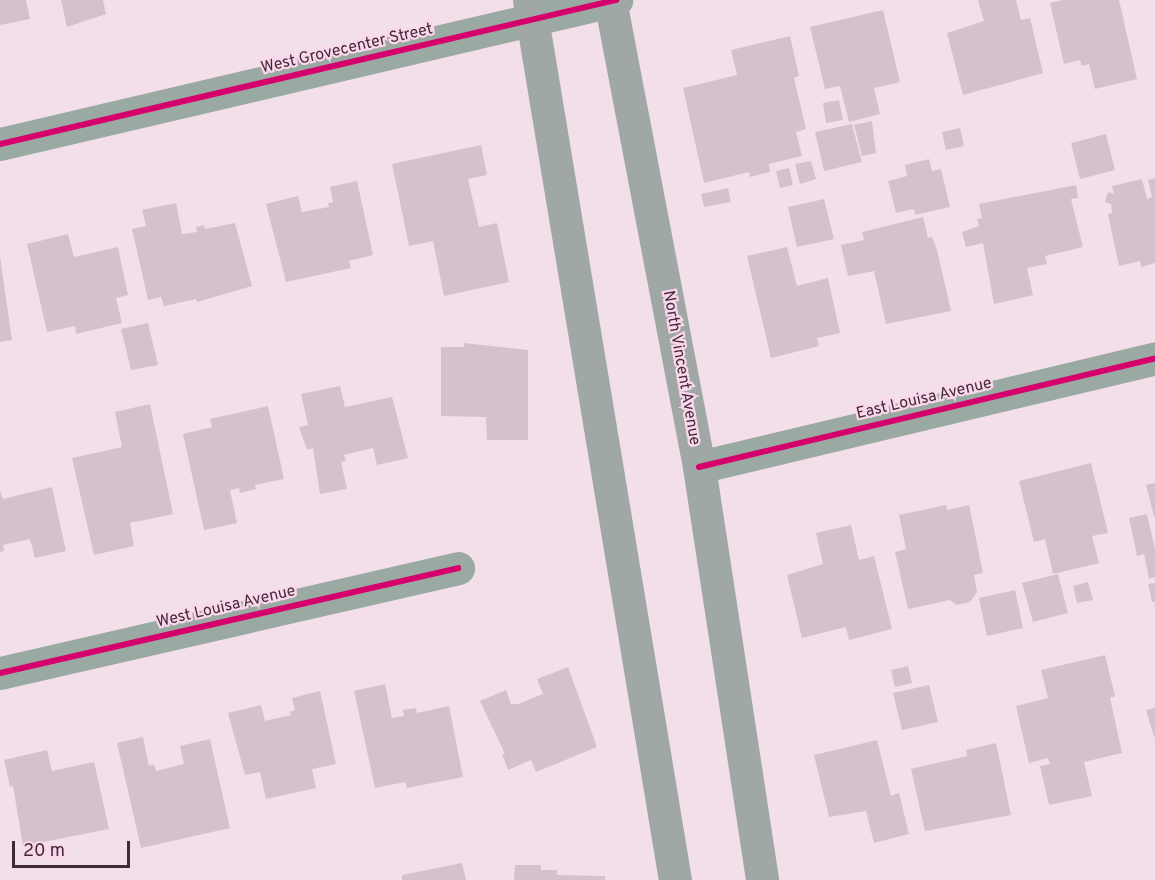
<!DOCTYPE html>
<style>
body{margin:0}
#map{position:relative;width:1155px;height:880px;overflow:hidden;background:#f3dfea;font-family:Overpass,sans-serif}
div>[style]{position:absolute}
.building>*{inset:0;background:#d5c1cc}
.minor>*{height:33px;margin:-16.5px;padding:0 16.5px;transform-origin:16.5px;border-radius:16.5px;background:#9ba9a3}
.major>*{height:33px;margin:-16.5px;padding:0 16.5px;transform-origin:16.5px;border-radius:16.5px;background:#a0a8a6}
.cycleway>*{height:6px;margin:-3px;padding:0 3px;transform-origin:3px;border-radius:3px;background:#d6006c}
span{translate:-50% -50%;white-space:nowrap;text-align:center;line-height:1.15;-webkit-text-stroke:4.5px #fbd7eb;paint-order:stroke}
.street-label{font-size:16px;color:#412a37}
.scale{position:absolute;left:12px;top:841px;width:118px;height:27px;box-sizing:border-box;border:3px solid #412a37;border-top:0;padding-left:8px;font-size:18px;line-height:21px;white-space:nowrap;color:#412a37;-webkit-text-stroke:4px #fbd7eb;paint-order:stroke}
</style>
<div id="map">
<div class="building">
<i style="clip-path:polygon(0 0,26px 0,30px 19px,0 25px)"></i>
<i style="clip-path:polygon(61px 0,103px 0,106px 14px,67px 27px)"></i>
<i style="clip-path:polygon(978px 0,1016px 0,1021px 20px,1030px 18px,1043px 73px,963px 95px,947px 33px,984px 21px)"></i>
<i style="clip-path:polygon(1063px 0,1119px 0,1137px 79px,1095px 89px,1089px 64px,1082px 66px,1080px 60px,1064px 64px,1050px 3px)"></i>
<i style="clip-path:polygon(883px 10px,900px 82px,874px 88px,880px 114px,849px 122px,840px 86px,825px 89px,810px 27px)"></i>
<i style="clip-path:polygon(790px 36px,799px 76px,794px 78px,806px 129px,796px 132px,802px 156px,769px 164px,770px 172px,750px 177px,749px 172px,704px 183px,683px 88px,737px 75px,731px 50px)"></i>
<i style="clip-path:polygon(839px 100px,843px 120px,826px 123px,823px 103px)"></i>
<i style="clip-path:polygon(872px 121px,876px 153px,862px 156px,854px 125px)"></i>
<i style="clip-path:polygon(852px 124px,862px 162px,824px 171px,815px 132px)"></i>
<i style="clip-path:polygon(960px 128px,964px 146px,946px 150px,942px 132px)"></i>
<i style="clip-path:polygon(1106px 134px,1115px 170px,1080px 179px,1071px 143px)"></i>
<i style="clip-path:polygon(481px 145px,487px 175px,468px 179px,479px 227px,497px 223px,509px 282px,444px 296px,433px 241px,409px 246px,392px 164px)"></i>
<i style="clip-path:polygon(929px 159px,932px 171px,941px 169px,950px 207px,915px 215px,914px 209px,896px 213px,888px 181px,907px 176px,905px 165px)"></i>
<i style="clip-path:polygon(811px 161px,816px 179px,800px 184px,795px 164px)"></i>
<i style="clip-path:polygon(789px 168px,793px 185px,780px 188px,776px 171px)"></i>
<i style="clip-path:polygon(1155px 178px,1155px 263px,1141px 267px,1140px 261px,1119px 266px,1108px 214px,1112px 213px,1111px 204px,1105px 202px,1108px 192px,1114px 194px,1112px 186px,1142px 179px,1147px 199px,1152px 197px,1148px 180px)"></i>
<i style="clip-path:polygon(357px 181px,373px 255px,349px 261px,351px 268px,286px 282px,266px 204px,298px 196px,302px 212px,329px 207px,328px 203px,333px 202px,330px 187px)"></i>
<i style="clip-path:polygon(1076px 185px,1078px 198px,1071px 199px,1083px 247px,1045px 256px,1047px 264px,1027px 268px,1033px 295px,994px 304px,983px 243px,966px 247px,962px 232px,979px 226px,977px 219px,982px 218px,979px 204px)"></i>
<i style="clip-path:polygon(728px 188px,731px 202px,704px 207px,701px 194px)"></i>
<i style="clip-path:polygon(824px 199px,834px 239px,797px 247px,788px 207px)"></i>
<i style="clip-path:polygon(176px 203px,182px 234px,197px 232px,196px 227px,204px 225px,205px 229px,235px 223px,252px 286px,197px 302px,196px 299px,164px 306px,161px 297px,148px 300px,132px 229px,146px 226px,142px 210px)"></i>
<i style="clip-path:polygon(923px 217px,928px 238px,932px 237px,937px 250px,951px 311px,886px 324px,874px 271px,848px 276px,841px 245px,864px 240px,862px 232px)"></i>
<i style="clip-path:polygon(68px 234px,74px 257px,118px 247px,128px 295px,116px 298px,122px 323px,76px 334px,75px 326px,47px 332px,27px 244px)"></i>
<i style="clip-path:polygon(787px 247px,797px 286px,828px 278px,840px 333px,817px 338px,819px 346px,771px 358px,747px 256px)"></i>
<i style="clip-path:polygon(0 257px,12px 340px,0 342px)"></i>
<i style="clip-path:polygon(148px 323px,158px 365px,131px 370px,121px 329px)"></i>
<i style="clip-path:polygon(464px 343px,528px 350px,528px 440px,487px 440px,486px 417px,441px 416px,441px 347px,464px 347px)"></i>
<i style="clip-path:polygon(340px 386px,345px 407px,392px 397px,408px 458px,377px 465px,373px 448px,344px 455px,346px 461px,341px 462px,347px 489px,320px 494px,313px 448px,307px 450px,299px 427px,308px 425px,301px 394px)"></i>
<i style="clip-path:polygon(150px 404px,173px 514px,130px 523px,134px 546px,94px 555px,72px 458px,122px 447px,115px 412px)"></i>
<i style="clip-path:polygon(268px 406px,284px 479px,255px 485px,256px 489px,240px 493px,239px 488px,230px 490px,237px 523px,204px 530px,183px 434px,212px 427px,210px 419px)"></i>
<i style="clip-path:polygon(1091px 463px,1108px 533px,1092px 536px,1099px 563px,1053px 574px,1045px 539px,1034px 542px,1019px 481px)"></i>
<i style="clip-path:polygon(1155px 483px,1155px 516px,1154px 516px,1146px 485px)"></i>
<i style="clip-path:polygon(52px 487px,66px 551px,35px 558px,30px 539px,3px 545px,4px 551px,0 552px,0 491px,3px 499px)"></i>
<i style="clip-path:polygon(946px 505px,947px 510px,969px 505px,983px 573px,974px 575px,977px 592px,970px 602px,957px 605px,950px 600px,908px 609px,895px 552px,906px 549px,899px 515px)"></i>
<i style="clip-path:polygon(1147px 514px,1155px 549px,1155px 577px,1149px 579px,1144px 554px,1137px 556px,1129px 518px)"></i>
<i style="clip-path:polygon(851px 525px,859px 560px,874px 556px,892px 629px,849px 640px,846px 627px,802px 638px,787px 575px,823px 564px,816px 533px)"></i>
<i style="clip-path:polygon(1058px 574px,1068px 613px,1033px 622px,1022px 583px)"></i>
<i style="clip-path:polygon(1088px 582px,1093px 600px,1077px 603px,1073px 586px)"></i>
<i style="clip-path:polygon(1155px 583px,1155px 602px,1152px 602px,1148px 584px)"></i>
<i style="clip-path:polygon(1015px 590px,1023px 628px,987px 636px,979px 598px)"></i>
<i style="clip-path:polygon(1105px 655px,1115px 696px,1110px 698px,1122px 753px,1084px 762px,1092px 796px,1049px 805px,1040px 766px,1050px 764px,1048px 758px,1029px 763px,1016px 706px,1048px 698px,1041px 670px)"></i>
<i style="clip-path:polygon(908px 666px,912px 683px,895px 687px,891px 670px)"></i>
<i style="clip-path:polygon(568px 667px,597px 747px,536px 772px,531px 760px,508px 770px,502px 754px,505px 754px,480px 701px,506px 690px,511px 704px,518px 704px,543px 694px,537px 679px)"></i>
<i style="clip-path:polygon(385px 684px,392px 718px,404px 716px,403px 710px,416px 708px,417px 713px,449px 706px,463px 777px,407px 788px,405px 782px,375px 788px,354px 691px)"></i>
<i style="clip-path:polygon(929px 685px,938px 722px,902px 730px,893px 693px)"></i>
<i style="clip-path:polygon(320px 691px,336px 764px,312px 769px,316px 788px,266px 799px,260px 772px,245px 775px,228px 713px,261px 705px,265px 721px,291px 715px,290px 712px,295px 710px,292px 698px)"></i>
<i style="clip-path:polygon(1155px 708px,1155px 737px,1154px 737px,1146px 710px)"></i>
<i style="clip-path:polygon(143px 737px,149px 766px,154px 764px,156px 771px,184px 764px,180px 746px,210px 739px,230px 828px,141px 848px,117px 743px)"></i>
<i style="clip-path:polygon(877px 740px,891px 796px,899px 793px,909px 834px,874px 843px,866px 811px,829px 817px,814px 755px)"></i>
<i style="clip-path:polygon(996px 743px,1011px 815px,925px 831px,911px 769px,967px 756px,966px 750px)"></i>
<i style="clip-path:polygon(47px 750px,52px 771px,94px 762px,109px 829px,23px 846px,13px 786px,10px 787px,4px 760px)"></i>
<i style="clip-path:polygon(462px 863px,466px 880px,402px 880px,402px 875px)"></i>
<i style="clip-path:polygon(515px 865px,541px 865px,541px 870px,557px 870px,557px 875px,605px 876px,605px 880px,514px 880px)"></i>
</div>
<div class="minor">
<i style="left:0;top:144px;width:633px;rotate:-13.16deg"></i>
<i style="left:699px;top:467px;width:469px;rotate:-13.4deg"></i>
<i style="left:0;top:673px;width:470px;rotate:-12.9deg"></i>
</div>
<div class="major">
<i style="left:529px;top:0;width:892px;rotate:80.58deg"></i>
<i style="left:610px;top:0;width:475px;rotate:79.2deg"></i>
<i style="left:699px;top:467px;width:418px;rotate:81.3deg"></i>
</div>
<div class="cycleway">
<i style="left:0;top:144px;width:633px;rotate:-13.16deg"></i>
<i style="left:699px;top:467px;width:469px;rotate:-13.4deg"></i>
<i style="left:0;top:673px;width:470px;rotate:-12.9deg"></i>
</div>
<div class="street-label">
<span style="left:347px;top:49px;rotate:-13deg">West Grovecenter Street</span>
<span style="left:681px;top:368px;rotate:80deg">North Vincent Avenue</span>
<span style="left:924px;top:399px;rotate:-13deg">East Louisa Avenue</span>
<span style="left:226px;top:607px;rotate:-13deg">West Louisa Avenue</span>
</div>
<div class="scale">20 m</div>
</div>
